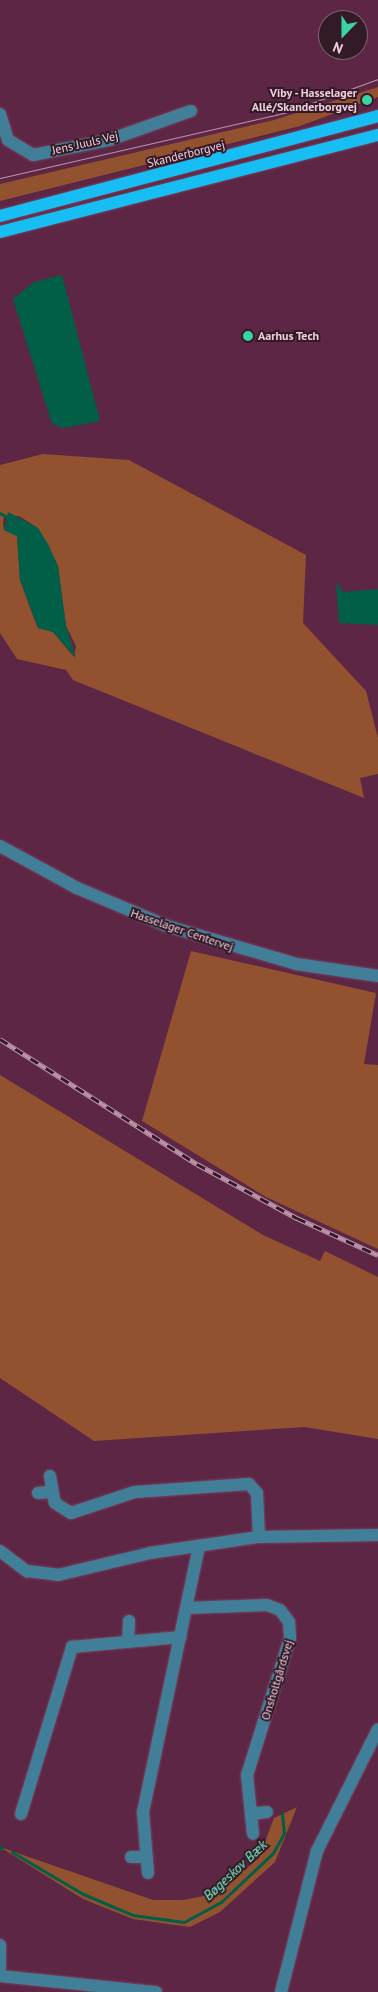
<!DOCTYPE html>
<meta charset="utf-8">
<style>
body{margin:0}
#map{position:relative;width:378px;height:1992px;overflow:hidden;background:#5d2645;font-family:"PT Sans",sans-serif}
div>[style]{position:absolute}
.green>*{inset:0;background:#92522f}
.water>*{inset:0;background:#025f47}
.stream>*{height:3px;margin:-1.5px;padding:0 1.5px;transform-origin:1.5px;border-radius:1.5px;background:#025f47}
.roads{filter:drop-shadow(0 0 1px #774461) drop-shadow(0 0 1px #774461)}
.minor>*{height:12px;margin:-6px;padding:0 6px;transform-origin:6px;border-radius:6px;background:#417f99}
.major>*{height:12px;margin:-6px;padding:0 6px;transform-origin:6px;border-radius:6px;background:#17bef4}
.tram>*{height:1px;margin:-0.5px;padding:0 0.5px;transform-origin:0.5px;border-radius:0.5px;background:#bc93a8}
.rail>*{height:5px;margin-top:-2.5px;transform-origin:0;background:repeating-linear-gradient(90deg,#331a27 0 9px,#bc93a8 0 18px);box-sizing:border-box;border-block:1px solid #bc93a8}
.dots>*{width:14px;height:14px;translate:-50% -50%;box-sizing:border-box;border:2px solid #331a27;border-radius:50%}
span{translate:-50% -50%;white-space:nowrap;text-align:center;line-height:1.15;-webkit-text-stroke:4px #331a27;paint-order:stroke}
.poi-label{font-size:12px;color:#f0cede;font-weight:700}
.right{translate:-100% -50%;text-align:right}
.left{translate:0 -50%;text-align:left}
.street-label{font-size:12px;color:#f0cede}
.water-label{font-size:14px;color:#73fccd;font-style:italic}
.north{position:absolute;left:318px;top:10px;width:50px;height:50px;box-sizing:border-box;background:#331a27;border:1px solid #7f6270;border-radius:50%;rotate:202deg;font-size:14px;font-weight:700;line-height:20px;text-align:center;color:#f0cede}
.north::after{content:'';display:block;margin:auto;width:18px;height:22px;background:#38d4a6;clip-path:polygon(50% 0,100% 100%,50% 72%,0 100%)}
</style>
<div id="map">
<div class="green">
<i style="clip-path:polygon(378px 87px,378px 97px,300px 126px,0 201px,0 184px,274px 120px)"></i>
<i style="clip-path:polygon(evenodd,43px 454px,129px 460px,306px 555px,303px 623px,366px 691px,378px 738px,378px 774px,360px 778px,364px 798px,73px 680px,66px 670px,17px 659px,0 633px,0 465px,43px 454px,19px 516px,38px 528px,58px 566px,66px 626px,76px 646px,74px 657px,53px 632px,38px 628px,33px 616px,20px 580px,17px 536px,4px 530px,3px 523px,4px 517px,19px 516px)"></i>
<i style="clip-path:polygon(191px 951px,376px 993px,364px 1064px,378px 1065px,378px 1249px,266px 1197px,142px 1121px)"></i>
<i style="clip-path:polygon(0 1075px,263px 1235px,320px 1261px,325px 1251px,378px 1277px,378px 1439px,304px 1427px,94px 1441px,0 1378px)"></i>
<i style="clip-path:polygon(297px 1807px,275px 1862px,220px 1912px,190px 1927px,133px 1919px,83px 1899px,0 1847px,153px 1900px,183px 1900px,214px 1894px,259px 1858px,274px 1818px)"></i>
</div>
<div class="water">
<i style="clip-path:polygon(62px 275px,100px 421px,63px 428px,52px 424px,13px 299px,34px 282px)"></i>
<i style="clip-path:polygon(8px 512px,38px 528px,48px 544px,58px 566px,66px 626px,76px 658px,53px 632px,38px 628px,20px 580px,17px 536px,4px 530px)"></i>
<i style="clip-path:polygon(336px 582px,343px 592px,378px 589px,378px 625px,339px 623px)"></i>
</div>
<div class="stream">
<i style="left:0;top:513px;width:9px;rotate:32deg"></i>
<i style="left:0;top:1847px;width:3px;rotate:45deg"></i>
<i style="left:12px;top:1852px;width:82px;rotate:30.6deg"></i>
<i style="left:83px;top:1894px;width:54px;rotate:22.8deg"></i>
<i style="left:133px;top:1915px;width:51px;rotate:7.8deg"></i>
<i style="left:184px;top:1922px;width:42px;rotate:-28.4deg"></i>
<i style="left:221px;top:1902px;width:71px;rotate:-43.3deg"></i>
<i style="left:273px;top:1853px;width:23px;rotate:-61deg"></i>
<i style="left:284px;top:1833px;width:20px;rotate:-96deg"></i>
</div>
<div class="roads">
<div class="minor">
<i style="left:0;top:114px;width:27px;rotate:73deg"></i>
<i style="left:8px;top:140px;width:29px;rotate:31deg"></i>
<i style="left:33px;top:155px;width:77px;rotate:-11.2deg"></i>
<i style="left:109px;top:140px;width:87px;rotate:-19.5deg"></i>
<i style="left:0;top:846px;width:88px;rotate:28.6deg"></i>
<i style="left:77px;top:888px;width:98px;rotate:22.9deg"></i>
<i style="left:167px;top:926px;width:134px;rotate:16.4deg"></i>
<i style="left:296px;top:964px;width:83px;rotate:8.3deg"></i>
<i style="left:50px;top:1476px;width:27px;rotate:80deg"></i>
<i style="left:55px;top:1503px;width:19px;rotate:32deg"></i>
<i style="left:71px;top:1513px;width:67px;rotate:-18.2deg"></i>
<i style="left:135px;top:1492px;width:114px;rotate:-4deg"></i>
<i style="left:249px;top:1484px;width:12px;rotate:48deg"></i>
<i style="left:257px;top:1493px;width:44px;rotate:87.4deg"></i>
<i style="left:38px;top:1493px;width:13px;rotate:-4deg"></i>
<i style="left:0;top:1551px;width:34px;rotate:37deg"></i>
<i style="left:27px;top:1571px;width:31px;rotate:7deg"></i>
<i style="left:58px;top:1575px;width:95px;rotate:-13.4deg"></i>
<i style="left:150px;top:1553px;width:110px;rotate:-8.4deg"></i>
<i style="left:259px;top:1537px;width:119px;rotate:-1deg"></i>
<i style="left:187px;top:1608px;width:80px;rotate:-2.1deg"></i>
<i style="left:267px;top:1605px;width:14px;rotate:21deg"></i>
<i style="left:280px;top:1610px;width:15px;rotate:53deg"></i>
<i style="left:289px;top:1622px;width:16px;rotate:86deg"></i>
<i style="left:290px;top:1638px;width:144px;rotate:107.4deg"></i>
<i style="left:247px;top:1775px;width:59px;rotate:84.2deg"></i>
<i style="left:128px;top:1642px;width:21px;rotate:-87deg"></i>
<i style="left:21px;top:1814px;width:175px;rotate:-73deg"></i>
<i style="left:72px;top:1647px;width:109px;rotate:-5.2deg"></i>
<i style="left:251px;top:1814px;width:16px;rotate:-7deg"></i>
<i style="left:131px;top:1857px;width:15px"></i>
<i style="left:148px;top:1873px;width:61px;rotate:-94.7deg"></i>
<i style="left:143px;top:1812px;width:272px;rotate:-78.1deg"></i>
<i style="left:0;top:1945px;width:22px;rotate:90deg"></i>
<i style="left:0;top:1976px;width:157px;rotate:5.9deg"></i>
<i style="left:281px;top:1992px;width:146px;rotate:-75.7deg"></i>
<i style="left:317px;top:1851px;width:136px;rotate:-63.4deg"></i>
</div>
<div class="major">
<i style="left:0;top:216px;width:391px;rotate:-14.8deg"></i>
<i style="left:0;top:232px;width:390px;rotate:-14.4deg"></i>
</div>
</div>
<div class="tram">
<i style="left:0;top:178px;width:291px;rotate:-12.9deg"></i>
<i style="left:284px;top:113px;width:100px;rotate:-19.9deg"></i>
</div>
<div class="rail">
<i style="left:0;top:1039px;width:233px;rotate:32.4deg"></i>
<i style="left:197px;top:1164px;width:114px;rotate:28.4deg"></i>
<i style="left:297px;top:1218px;width:89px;rotate:24.6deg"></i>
</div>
<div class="dots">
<i style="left:367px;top:100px;background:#38d4a6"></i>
<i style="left:248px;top:336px;background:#38d4a6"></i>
</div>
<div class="poi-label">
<span class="right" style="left:357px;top:100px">Viby - Hasselager<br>Allé/Skanderborgvej</span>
<span class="left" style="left:258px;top:336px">Aarhus Tech</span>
</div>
<div class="street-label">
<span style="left:85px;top:143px;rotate:-13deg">Jens Juuls Vej</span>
<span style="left:186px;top:154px;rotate:-14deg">Skanderborgvej</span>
<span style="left:182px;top:930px;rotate:19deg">Hasselager Centervej</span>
<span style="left:277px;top:1680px;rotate:-73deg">Onsholtgårdsvej</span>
</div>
<div class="water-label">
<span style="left:235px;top:1870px;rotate:-43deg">Bøgeskov Bæk</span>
</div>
<div class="north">N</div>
</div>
